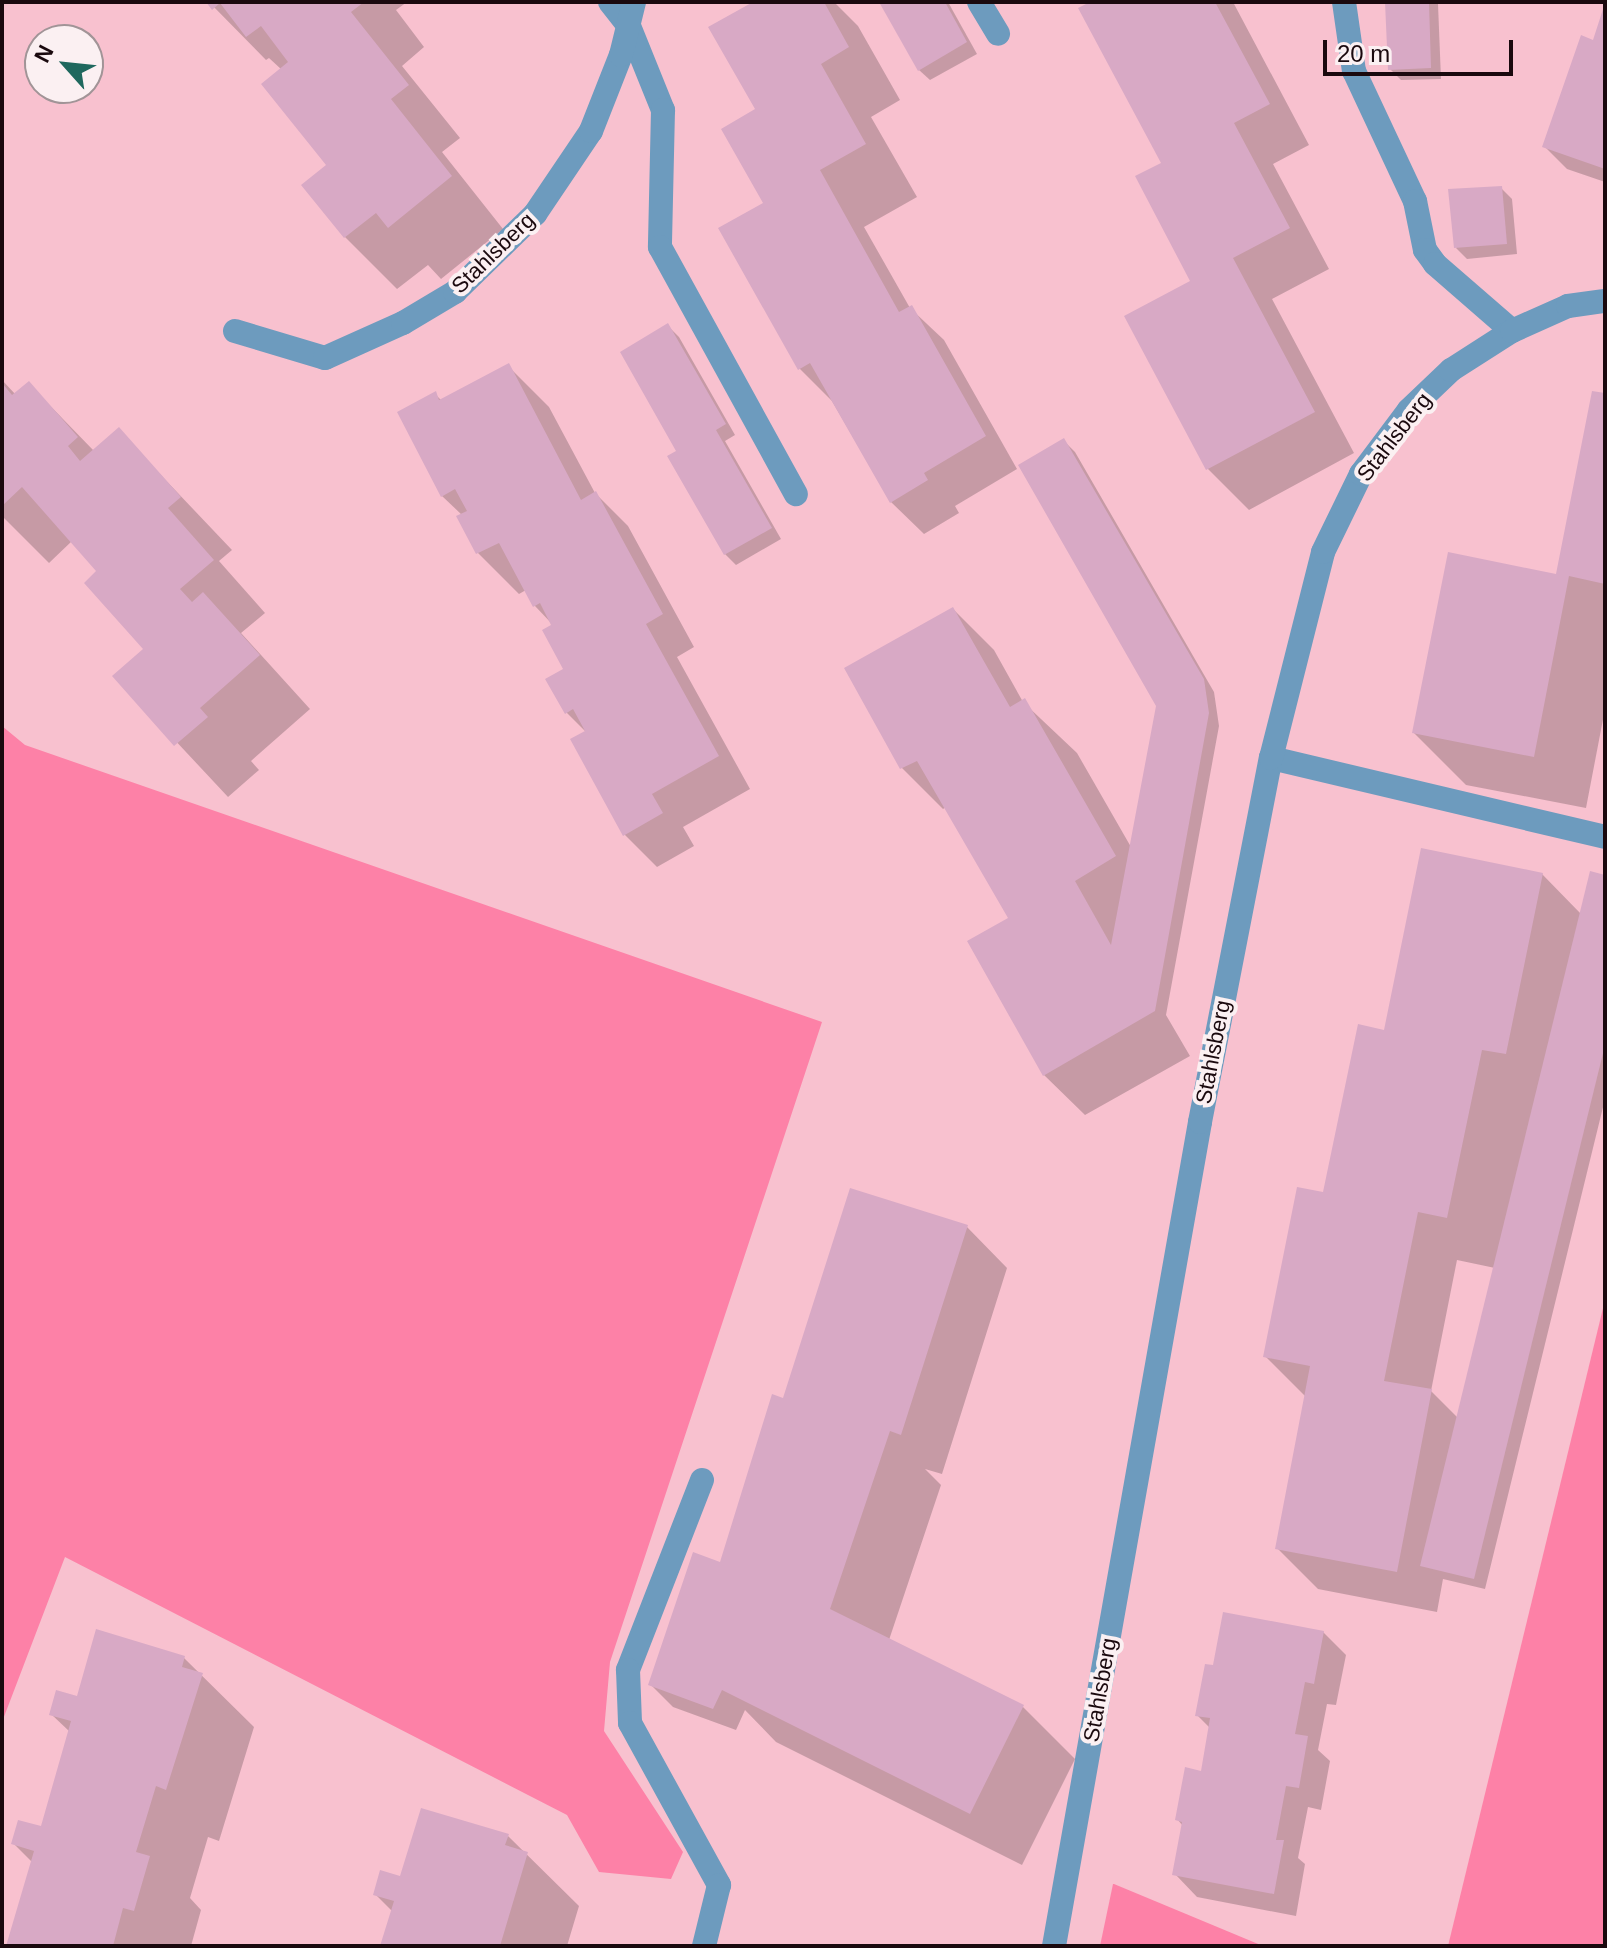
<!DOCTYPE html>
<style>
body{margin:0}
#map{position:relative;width:1607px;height:1948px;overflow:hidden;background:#f8c1cf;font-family:Helvetica,sans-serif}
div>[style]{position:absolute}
.green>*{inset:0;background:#fd81a7}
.shadow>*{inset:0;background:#0003}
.building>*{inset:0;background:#d8a9c5}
.service>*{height:24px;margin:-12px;padding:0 12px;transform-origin:12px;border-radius:12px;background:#6d9bbe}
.minor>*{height:24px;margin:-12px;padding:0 12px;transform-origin:12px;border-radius:12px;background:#6d9bbe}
span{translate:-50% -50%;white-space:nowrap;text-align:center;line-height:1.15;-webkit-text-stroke:8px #fbf0f2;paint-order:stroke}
.street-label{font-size:22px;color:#1a090e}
.frame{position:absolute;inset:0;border:4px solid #1a090e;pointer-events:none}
.north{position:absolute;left:24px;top:24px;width:80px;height:80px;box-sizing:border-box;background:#fbf0f2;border:2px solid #a19497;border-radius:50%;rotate:297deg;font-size:22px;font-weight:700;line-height:32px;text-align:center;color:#1a090e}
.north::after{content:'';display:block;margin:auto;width:28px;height:36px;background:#1f685e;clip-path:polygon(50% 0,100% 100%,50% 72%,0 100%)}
.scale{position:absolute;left:1323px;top:40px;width:190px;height:36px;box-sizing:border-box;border:4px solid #1a090e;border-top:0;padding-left:10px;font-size:24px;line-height:28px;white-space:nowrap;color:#1a090e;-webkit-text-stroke:6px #fbf0f2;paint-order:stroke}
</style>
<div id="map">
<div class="green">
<i style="clip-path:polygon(2px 726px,25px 745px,822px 1022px,610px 1662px,604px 1731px,683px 1852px,671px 1879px,599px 1872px,567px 1815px,65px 1557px,2px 1722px)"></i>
<i style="clip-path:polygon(1605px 1300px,1605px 1946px,1448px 1946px)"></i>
<i style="clip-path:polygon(1113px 1884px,1114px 1884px,1263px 1946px,1100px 1946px)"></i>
</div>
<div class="shadow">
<i style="clip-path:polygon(209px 2px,407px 2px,396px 10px,424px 47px,402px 66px,460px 138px,442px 152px,503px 229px,441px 279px,428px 265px,397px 289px,345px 237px,329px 166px,282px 70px,269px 58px,266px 60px)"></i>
<i style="clip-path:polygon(757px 2px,834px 2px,858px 26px,900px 100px,871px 117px,917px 197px,864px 227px,910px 308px,944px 340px,1017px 469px,955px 506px,959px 513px,924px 534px,891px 502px,832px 401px,800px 369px,765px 203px,758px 110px)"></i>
<i style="clip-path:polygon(881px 2px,948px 2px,977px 54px,930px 80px,919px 70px)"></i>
<i style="clip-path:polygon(1094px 2px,1233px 2px,1309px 145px,1273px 164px,1329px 269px,1272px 299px,1354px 453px,1249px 510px,1208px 469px,1193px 282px,1164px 164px)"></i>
<i style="clip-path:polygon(1387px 2px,1438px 4px,1441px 79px,1401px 80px,1390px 69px)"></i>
<i style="clip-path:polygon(1605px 11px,1605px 182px,1567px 169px,1544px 146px,1594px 42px)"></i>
<i style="clip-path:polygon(1501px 188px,1512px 199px,1517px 254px,1467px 259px,1456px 248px)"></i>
<i style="clip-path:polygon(668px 326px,679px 337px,735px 435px,725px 441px,781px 539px,736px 565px,725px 554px,678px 451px)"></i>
<i style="clip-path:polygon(508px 366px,549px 407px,595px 493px,628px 526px,694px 647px,677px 657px,750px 789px,683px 827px,694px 846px,657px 867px,625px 835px,586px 732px,567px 713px,566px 670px,554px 626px,535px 606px,526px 590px,519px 594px,478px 553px,462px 515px,442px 496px,435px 394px,442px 401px)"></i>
<i style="clip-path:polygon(2px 380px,16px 395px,29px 384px,94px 451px,118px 430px,232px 550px,219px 561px,265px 613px,241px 633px,310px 709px,251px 761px,259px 770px,228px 797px,115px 676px,145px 649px,99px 571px,72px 541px,49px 563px,2px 516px)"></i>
<i style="clip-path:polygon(1605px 395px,1605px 709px,1586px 808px,1466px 785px,1414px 733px,1557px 576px)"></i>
<i style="clip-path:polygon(1064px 441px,1075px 452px,1214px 692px,1219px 726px,1166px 1015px,1190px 1056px,1085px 1115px,1044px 1075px,1011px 919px,946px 807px,943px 809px,902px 768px,847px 669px,953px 609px,994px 650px,1023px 702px,1077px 753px,1131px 847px,1158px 705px)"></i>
<i style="clip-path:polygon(evenodd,1542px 874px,1581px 914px,1605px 877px,1605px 1099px,1485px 1589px,1443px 1579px,1437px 1612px,1318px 1589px,1277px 1548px,1306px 1397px,1265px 1356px,1330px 1195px,1542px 874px,1457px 1260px,1495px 1268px,1458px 1418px,1431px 1391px,1457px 1260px)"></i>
<i style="clip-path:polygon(967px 1227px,1007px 1268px,942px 1474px,925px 1469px,941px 1485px,889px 1640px,1023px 1707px,1075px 1759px,1022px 1865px,776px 1742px,745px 1710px,736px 1730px,673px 1707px,651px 1685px,730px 1569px,790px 1402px)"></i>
<i style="clip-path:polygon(1323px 1632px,1346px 1655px,1336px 1705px,1327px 1704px,1318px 1750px,1330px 1761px,1321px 1810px,1308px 1807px,1298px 1858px,1305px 1864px,1296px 1916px,1197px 1897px,1175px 1874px,1183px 1826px,1177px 1819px,1202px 1774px,1210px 1728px,1197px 1715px,1215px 1667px)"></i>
<i style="clip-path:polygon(184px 1658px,254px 1727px,219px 1841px,208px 1837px,190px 1898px,201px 1910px,191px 1946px,8px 1946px,33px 1863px,14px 1844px,42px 1829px,70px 1732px,51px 1714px,78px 1698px)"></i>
<i style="clip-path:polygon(508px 1836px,579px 1906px,567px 1946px,383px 1946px,393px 1912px,375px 1894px,401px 1878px)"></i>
</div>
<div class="building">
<i style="clip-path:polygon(206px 2px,364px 2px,351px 12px,409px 85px,391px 99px,452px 176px,388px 228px,376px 213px,344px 238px,301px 185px,326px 165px,261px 84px,288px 62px,261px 26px,246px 37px,220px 3px,212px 10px)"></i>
<i style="clip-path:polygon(753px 2px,824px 2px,849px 47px,821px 64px,866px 144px,820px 170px,899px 312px,912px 305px,986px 436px,924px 473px,928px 480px,890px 503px,810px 363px,798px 370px,718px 228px,763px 203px,721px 129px,755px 109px,708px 27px)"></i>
<i style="clip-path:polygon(879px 2px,945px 2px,967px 42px,918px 71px)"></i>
<i style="clip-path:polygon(1090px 2px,1215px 2px,1270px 104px,1234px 123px,1290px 228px,1233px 258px,1315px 412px,1206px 470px,1124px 316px,1190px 281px,1135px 176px,1161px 163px,1078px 8px)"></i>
<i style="clip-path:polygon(1385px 2px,1429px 2px,1431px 68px,1388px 70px)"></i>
<i style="clip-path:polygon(1604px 6px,1605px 6px,1605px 169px,1542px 147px,1581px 35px,1593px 40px)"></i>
<i style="clip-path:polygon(1502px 186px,1507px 244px,1454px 248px,1448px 189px)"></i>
<i style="clip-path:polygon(668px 323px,726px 424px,716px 430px,772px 528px,724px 555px,667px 456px,676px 451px,620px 352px)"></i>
<i style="clip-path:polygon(509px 363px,581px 500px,596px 491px,663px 614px,646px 624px,719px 756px,652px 794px,663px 813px,623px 836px,570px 739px,585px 731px,573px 709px,565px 714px,545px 679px,563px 669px,542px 630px,551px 625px,540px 603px,533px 607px,499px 543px,476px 554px,456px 516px,467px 511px,455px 489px,441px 497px,397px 412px,436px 391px,439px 400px)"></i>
<i style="clip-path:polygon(29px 381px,78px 437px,68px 446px,80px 461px,119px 427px,181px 497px,168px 508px,214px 560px,180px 589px,192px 602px,203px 592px,260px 655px,200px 708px,208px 717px,174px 746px,112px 676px,143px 649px,84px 583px,96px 571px,22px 487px,2px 506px,2px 383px,12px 395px)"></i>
<i style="clip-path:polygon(1592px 391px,1605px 393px,1605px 584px,1569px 576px,1534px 757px,1412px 733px,1448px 552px,1556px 574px)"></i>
<i style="clip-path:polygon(1064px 438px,1204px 679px,1209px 713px,1155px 1011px,1043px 1076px,967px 941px,1008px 918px,917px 761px,900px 769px,844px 668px,953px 607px,1010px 707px,1025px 698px,1116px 856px,1075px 881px,1111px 945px,1156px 706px,1018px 465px)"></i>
<i style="clip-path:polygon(1421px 848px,1543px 873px,1506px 1054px,1482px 1050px,1447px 1218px,1418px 1212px,1384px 1381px,1432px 1389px,1397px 1572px,1275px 1549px,1310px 1366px,1263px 1357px,1297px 1187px,1323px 1192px,1358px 1024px,1384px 1030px)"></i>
<i style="clip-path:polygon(1590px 871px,1605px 875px,1605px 1045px,1474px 1579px,1420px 1566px)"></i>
<i style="clip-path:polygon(850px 1188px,968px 1225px,901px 1435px,890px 1431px,830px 1609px,1024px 1705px,970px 1814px,722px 1690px,713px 1709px,648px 1685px,693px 1552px,720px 1562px,772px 1394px,783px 1398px)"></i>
<i style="clip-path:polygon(1223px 1612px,1324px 1631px,1314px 1684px,1305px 1682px,1295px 1734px,1308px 1736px,1299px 1788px,1286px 1786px,1276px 1840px,1284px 1840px,1274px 1894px,1172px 1875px,1182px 1822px,1175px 1820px,1185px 1767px,1201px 1771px,1210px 1718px,1195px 1716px,1205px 1664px,1213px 1665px)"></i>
<i style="clip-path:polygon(96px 1629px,185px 1656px,182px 1667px,203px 1673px,166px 1790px,156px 1786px,136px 1852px,150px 1856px,134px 1911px,123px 1908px,113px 1946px,6px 1946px,34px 1851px,11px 1844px,18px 1820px,41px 1826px,71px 1721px,49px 1715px,56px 1690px,77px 1696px)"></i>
<i style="clip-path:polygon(421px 1808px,509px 1834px,505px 1845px,528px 1852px,500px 1946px,380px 1946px,394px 1901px,373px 1895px,380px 1870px,400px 1876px)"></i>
</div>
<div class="service">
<i style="left:610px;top:2px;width:31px;rotate:52deg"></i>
<i style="left:629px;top:26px;width:91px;rotate:68deg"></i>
<i style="left:663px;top:110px;width:137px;rotate:91.3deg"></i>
<i style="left:660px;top:247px;width:282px;rotate:61.2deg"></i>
<i style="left:979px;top:2px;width:37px;rotate:59deg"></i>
<i style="left:1344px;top:2px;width:70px;rotate:81.8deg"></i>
<i style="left:1354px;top:71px;width:144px;rotate:64.9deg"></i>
<i style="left:1415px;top:201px;width:50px;rotate:78.5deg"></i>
<i style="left:1425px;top:250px;width:17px;rotate:54deg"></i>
<i style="left:1435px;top:264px;width:102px;rotate:41deg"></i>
<i style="left:1271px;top:758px;width:343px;rotate:13.3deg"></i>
<i style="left:702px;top:1480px;width:204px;rotate:111.3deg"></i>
<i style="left:628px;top:1670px;width:53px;rotate:87.8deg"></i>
<i style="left:630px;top:1723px;width:185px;rotate:61.2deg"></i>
<i style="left:719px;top:1885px;width:63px;rotate:103.8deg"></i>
</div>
<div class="minor">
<i style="left:235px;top:331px;width:94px;rotate:16.7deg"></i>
<i style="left:325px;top:358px;width:85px;rotate:-24.2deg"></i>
<i style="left:403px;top:323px;width:61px;rotate:-30.8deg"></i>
<i style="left:455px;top:292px;width:112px;rotate:-44.3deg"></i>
<i style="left:535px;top:214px;width:100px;rotate:-56deg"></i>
<i style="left:591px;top:131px;width:82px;rotate:-68.5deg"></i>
<i style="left:621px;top:55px;width:55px;rotate:-76.2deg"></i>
<i style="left:1054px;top:1946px;width:837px;rotate:-79.95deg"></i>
<i style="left:1200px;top:1122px;width:371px;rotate:-79deg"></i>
<i style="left:1271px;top:758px;width:212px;rotate:-75.8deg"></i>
<i style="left:1323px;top:552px;width:87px;rotate:-64deg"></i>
<i style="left:1361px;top:474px;width:80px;rotate:-53.1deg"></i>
<i style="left:1409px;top:410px;width:58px;rotate:-43.6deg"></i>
<i style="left:1451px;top:370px;width:72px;rotate:-32.6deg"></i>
<i style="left:1512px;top:331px;width:61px;rotate:-24.1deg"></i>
<i style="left:1568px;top:306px;width:37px;rotate:-8deg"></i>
</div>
<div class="street-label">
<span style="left:493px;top:253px;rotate:-44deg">Stahlsberg</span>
<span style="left:1394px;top:437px;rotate:-52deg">Stahlsberg</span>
<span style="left:1213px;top:1052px;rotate:-79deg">Stahlsberg</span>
<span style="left:1100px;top:1690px;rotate:-80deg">Stahlsberg</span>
</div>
<div class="frame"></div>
<div class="north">N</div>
<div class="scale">20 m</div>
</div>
